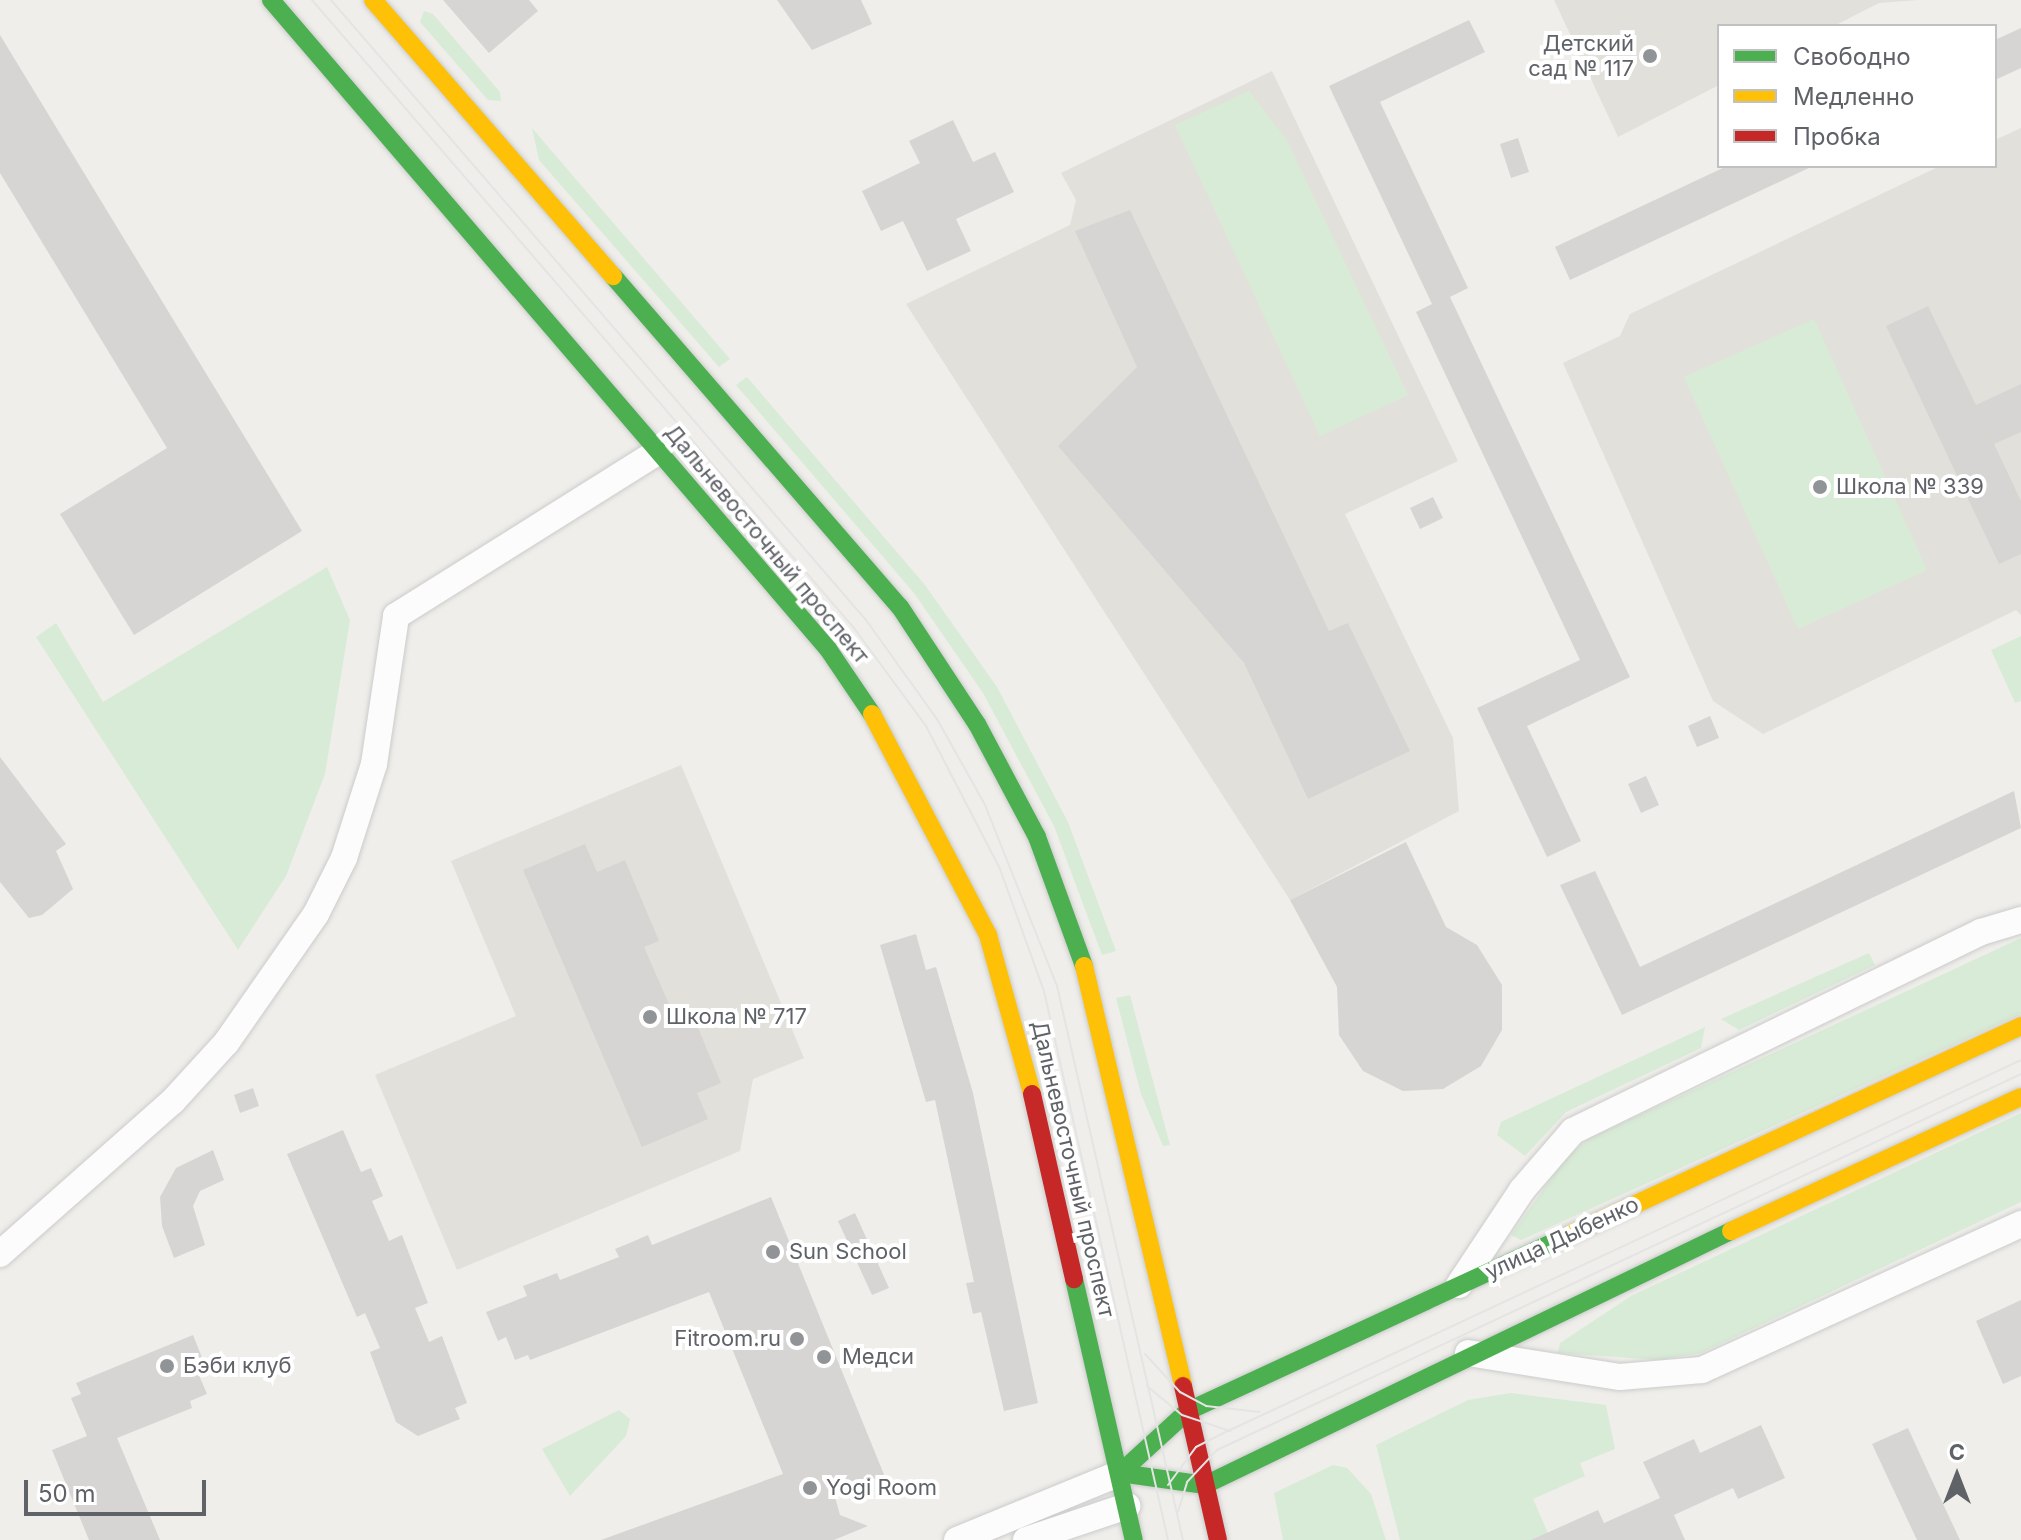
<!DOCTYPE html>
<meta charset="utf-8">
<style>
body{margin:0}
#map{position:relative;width:2021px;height:1540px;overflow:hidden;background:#efeeea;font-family:Inter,sans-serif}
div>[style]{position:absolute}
.education>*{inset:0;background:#e2e0da}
.green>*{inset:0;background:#d8ebd6}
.building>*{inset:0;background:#d6d5d3}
.roads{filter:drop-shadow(0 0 2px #cbcccc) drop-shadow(0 0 2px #cbcccc)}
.street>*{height:26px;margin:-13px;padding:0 13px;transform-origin:13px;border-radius:13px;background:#fdfcfc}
.fast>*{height:18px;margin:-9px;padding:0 9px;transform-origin:9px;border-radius:9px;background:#4caf50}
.slow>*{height:18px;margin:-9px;padding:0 9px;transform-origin:9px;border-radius:9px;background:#ffc107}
.jam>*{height:18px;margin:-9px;padding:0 9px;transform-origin:9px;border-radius:9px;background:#c62828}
.tram>*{height:2px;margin:-1px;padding:0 1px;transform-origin:1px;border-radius:1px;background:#e4e4e4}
.dots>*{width:22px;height:22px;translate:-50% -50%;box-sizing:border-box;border:4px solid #fff;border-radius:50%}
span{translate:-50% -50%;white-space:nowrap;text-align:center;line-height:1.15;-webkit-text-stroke:8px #fff;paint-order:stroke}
.poi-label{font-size:22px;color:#5f6368}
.right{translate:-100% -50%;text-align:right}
.left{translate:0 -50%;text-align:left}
.street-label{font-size:22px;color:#5f6368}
.legend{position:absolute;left:1717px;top:24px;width:280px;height:144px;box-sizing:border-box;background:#fff;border:2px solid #bfc1c3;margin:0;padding:10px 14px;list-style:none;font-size:24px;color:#5f6368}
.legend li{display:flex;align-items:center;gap:16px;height:40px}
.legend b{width:40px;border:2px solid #bfc1c3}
.north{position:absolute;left:1917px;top:1436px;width:80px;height:80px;-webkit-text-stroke:6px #fff;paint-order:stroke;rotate:0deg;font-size:22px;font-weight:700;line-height:32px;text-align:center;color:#5f6368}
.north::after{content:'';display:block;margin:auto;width:28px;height:36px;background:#5f6368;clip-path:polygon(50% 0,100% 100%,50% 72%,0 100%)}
.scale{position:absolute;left:24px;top:1480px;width:182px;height:36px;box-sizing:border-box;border:4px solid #5f6368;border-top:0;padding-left:10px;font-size:24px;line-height:28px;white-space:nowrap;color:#5f6368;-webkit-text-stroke:6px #fff;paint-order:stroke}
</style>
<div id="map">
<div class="education">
<i style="clip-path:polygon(1554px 0,1918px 0,1879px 3px,1834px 26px,1719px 26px,1719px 85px,1618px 137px)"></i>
<i style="clip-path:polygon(1272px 71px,1458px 461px,1345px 514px,1453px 738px,1459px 811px,1290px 900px,906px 304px,1070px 225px,1076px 200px,1061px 173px)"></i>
<i style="clip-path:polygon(2021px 128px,2021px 615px,2016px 610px,1763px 734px,1713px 701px,1563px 363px,1620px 336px,1630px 314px,1940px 166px,1995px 166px,1995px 140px)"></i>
<i style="clip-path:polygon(681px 765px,804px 1058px,753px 1079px,740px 1151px,457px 1270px,375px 1075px,516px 1016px,451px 861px)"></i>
</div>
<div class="green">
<i style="clip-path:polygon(424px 11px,433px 14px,500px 92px,501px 101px,488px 100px,420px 22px)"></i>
<i style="clip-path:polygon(1249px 91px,1286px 139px,1408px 395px,1320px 436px,1175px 125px)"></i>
<i style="clip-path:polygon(532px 128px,730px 359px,719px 367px,539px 160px)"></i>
<i style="clip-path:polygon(1814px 319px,1927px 570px,1798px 629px,1684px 377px)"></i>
<i style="clip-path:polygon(747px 377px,925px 585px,997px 687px,1068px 822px,1116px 951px,1102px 955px,1054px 826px,983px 693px,914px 593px,736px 385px)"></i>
<i style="clip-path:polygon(327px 567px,350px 620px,325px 774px,286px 876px,238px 950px,36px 637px,56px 623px,103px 702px)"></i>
<i style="clip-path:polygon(2021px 636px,2021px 701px,2015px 703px,1991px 650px)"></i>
<i style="clip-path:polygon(2021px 938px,2021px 1014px,1521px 1240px,1511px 1235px,1567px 1156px,1590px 1138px)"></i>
<i style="clip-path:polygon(1869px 953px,1875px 965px,1739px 1030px,1721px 1019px)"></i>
<i style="clip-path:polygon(1130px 995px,1170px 1145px,1163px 1146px,1141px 1094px,1116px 998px)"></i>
<i style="clip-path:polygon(1705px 1027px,1701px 1048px,1566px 1112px,1525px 1156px,1497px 1135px,1501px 1122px)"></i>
<i style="clip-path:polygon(2021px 1113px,2021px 1202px,1701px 1353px,1660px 1360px,1558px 1353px,1560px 1343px,1631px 1296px)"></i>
<i style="clip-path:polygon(1511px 1393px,1606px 1405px,1615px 1449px,1580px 1463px,1585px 1476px,1533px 1499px,1551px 1540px,1400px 1540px,1376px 1445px,1468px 1400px)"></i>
<i style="clip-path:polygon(619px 1410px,630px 1419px,626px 1436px,570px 1496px,542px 1449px)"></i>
<i style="clip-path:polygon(1333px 1465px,1347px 1468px,1371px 1494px,1386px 1540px,1283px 1540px,1274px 1493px)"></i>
</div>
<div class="building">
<i style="clip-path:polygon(443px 0,529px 0,538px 11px,489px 53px)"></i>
<i style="clip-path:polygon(777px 0,861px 0,872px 24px,812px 50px)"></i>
<i style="clip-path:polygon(1469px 20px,1485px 52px,1380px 102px,1468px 288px,1450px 297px,1630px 677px,1527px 726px,1581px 841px,1547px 857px,1477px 708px,1580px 660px,1416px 312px,1432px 304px,1329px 86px)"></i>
<i style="clip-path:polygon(2021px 28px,2021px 68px,1995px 80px,1995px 40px)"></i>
<i style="clip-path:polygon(0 35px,302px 531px,134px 635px,60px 514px,167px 448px,0 173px)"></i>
<i style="clip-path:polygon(953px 120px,973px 162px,995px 152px,1014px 192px,956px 219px,971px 251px,927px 271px,903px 221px,881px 231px,862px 191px,920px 163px,909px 141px)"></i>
<i style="clip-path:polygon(1518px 138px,1529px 172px,1511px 178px,1500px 144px)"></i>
<i style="clip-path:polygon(1727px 166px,1813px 166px,1570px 280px,1555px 247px)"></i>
<i style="clip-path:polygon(1130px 210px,1329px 631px,1348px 623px,1410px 751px,1308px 799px,1244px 663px,1058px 446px,1137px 367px,1075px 231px)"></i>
<i style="clip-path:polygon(1928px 306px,1976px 405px,2021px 384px,2021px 432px,1994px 444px,2021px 501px,2021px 554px,1999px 564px,1886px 326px)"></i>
<i style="clip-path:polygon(1433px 497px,1443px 518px,1420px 529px,1410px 508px)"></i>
<i style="clip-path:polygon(1710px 716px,1719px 738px,1697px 747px,1688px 726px)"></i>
<i style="clip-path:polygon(0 757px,66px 844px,56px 851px,73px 889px,42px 915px,29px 918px,0 882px)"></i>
<i style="clip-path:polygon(1646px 776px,1659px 805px,1641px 813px,1628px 784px)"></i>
<i style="clip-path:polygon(2014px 791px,2021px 828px,1622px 1015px,1560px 885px,1595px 871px,1640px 967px)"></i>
<i style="clip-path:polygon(1406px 842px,1446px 927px,1477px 945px,1502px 985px,1502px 1030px,1481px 1066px,1443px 1089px,1403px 1091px,1363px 1071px,1339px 1035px,1337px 987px,1290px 900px)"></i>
<i style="clip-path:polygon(585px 844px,597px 872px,625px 860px,659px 941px,644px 947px,675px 1018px,691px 1011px,721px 1083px,697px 1093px,708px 1119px,642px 1147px,523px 870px)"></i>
<i style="clip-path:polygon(916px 934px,926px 970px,936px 967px,973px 1093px,1038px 1403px,1004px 1411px,981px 1312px,973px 1314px,966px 1283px,974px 1282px,935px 1100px,926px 1102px,880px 945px)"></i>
<i style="clip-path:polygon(253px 1088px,259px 1106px,240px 1113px,234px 1095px)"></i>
<i style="clip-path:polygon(343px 1130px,361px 1172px,371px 1168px,383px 1196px,372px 1201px,389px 1241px,402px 1235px,428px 1303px,415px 1308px,429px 1342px,442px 1336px,467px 1403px,455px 1408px,460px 1419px,418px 1436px,396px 1422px,370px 1352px,380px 1348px,365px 1313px,357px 1317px,287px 1154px)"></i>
<i style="clip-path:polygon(213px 1150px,224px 1180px,200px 1191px,193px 1206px,205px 1245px,174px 1258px,162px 1226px,160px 1197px,176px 1168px)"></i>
<i style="clip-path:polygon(771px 1197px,885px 1477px,844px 1484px,835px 1497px,840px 1515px,868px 1526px,834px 1540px,601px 1540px,783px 1474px,709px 1292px,530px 1360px,528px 1355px,515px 1360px,506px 1337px,498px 1341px,486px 1312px,527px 1296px,523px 1286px,557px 1273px,560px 1280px,619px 1257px,615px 1249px,632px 1242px,648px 1235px,652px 1245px)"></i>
<i style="clip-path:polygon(855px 1213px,889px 1288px,872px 1295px,838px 1221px)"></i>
<i style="clip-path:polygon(2021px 1300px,2021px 1376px,2003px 1384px,1976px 1321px)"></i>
<i style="clip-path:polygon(193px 1335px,207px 1370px,198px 1373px,207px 1394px,190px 1401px,192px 1408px,117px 1438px,160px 1540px,89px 1540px,52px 1450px,87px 1436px,71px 1398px,81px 1394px,76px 1383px)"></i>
<i style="clip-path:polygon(1761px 1425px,1785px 1478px,1738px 1499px,1733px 1488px,1674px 1515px,1685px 1540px,1531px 1540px,1598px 1510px,1604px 1523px,1660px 1498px,1643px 1462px,1694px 1439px,1700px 1453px)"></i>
<i style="clip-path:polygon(1908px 1428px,1929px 1474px,1960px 1540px,1917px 1540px,1872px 1444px)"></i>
</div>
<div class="roads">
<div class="street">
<i style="left:0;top:1254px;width:231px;rotate:-41.5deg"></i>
<i style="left:173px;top:1101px;width:79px;rotate:-47.6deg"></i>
<i style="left:226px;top:1043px;width:157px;rotate:-55.1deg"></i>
<i style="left:316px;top:914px;width:63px;rotate:-63.4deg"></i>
<i style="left:344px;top:858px;width:99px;rotate:-72.3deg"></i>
<i style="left:374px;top:764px;width:150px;rotate:-81.5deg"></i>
<i style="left:396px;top:616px;width:310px;rotate:-32.1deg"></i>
<i style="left:1459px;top:1285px;width:114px;rotate:-56.4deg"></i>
<i style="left:1522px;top:1190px;width:78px;rotate:-49.2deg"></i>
<i style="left:1573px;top:1131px;width:454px;rotate:-26deg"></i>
<i style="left:1981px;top:932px;width:42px;rotate:-16.7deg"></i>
<i style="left:1468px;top:1353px;width:154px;rotate:9deg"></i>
<i style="left:1620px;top:1377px;width:82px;rotate:-4.9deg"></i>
<i style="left:1702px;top:1370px;width:351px;rotate:-24.6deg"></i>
<i style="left:957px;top:1540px;width:176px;rotate:-22.3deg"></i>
<i style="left:1026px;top:1540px;width:107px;rotate:-18.6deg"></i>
</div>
<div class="fast">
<i style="left:271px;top:0;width:855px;rotate:49.36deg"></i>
<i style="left:828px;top:649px;width:78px;rotate:55.9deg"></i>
<i style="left:613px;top:276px;width:438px;rotate:49.1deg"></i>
<i style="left:900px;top:607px;width:140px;rotate:56.7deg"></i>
<i style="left:977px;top:724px;width:128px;rotate:62deg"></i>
<i style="left:1037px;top:837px;width:137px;rotate:70deg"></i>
<i style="left:1074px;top:1279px;width:268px;rotate:77.1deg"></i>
<i style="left:1120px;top:1473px;width:92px;rotate:-42.4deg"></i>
<i style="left:1188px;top:1411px;width:420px;rotate:-24.8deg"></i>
<i style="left:1120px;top:1473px;width:86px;rotate:8deg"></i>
<i style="left:1205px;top:1485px;width:584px;rotate:-25.78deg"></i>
</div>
<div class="slow">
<i style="left:373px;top:0;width:366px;rotate:49deg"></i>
<i style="left:872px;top:714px;width:250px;rotate:62.3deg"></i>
<i style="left:988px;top:935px;width:165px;rotate:74.5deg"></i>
<i style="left:1084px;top:966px;width:432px;rotate:76.7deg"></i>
<i style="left:1731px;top:1231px;width:319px;rotate:-24.8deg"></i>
<i style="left:1569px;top:1235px;width:498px;rotate:-24.8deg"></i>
</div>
<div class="jam">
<i style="left:1032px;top:1094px;width:190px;rotate:77.2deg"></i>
<i style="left:1183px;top:1386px;width:158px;rotate:77.2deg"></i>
</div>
</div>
<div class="tram">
<i style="left:312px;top:0;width:830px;rotate:49.2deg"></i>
<i style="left:854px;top:628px;width:122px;rotate:53.7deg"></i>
<i style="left:926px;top:726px;width:161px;rotate:62.6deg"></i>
<i style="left:1000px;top:869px;width:130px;rotate:70.2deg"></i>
<i style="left:1044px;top:991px;width:563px;rotate:77.27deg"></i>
<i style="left:331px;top:0;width:819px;rotate:49.21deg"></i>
<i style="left:866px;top:620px;width:122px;rotate:54.4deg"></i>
<i style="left:937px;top:719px;width:98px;rotate:60.8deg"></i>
<i style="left:985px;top:805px;width:195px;rotate:68.3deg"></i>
<i style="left:1057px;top:986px;width:568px;rotate:77.19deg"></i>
<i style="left:1145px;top:1354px;width:52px;rotate:47.4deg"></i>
<i style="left:1180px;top:1392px;width:30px;rotate:28deg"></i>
<i style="left:1206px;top:1406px;width:54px;rotate:6.3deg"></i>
<i style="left:1147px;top:1386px;width:45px;rotate:39.6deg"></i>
<i style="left:1182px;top:1415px;width:51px;rotate:18.4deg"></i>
<i style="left:1168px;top:1485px;width:47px;rotate:-53.6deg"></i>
<i style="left:1196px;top:1447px;width:36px;rotate:-27deg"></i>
<i style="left:1228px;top:1431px;width:875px;rotate:-25.07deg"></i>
<i style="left:1178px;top:1512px;width:31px;rotate:-73deg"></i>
<i style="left:1187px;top:1482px;width:44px;rotate:-46.8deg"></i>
<i style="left:1217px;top:1450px;width:888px;rotate:-25.06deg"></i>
</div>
<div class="dots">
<i style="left:1650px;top:56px;background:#919496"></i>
<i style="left:1820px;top:487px;background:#919496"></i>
<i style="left:650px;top:1017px;background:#919496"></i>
<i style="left:773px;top:1252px;background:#919496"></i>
<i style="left:797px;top:1339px;background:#919496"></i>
<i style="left:824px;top:1357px;background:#919496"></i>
<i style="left:167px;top:1366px;background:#919496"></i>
<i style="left:810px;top:1488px;background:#919496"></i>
</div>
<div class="poi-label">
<span class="right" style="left:1634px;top:56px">Детский<br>сад № 117</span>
<span class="left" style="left:1836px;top:487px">Школа № 339</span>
<span class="left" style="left:666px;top:1017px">Школа № 717</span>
<span class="left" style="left:789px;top:1252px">Sun School</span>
<span class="right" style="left:781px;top:1339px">Fitroom.ru</span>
<span class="left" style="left:842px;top:1357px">Медси</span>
<span class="left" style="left:183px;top:1366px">Бэби клуб</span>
<span class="left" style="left:826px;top:1488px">Yogi Room</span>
</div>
<div class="street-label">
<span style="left:767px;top:544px;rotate:50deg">Дальневосточный проспект</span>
<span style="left:1073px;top:1169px;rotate:77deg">Дальневосточный проспект</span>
<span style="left:1562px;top:1238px;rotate:-25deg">улица Дыбенко</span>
</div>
<ul class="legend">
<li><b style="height:10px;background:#4caf50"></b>Свободно</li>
<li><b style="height:10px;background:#ffc107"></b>Медленно</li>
<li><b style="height:10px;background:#c62828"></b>Пробка</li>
</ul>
<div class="north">С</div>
<div class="scale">50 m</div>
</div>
